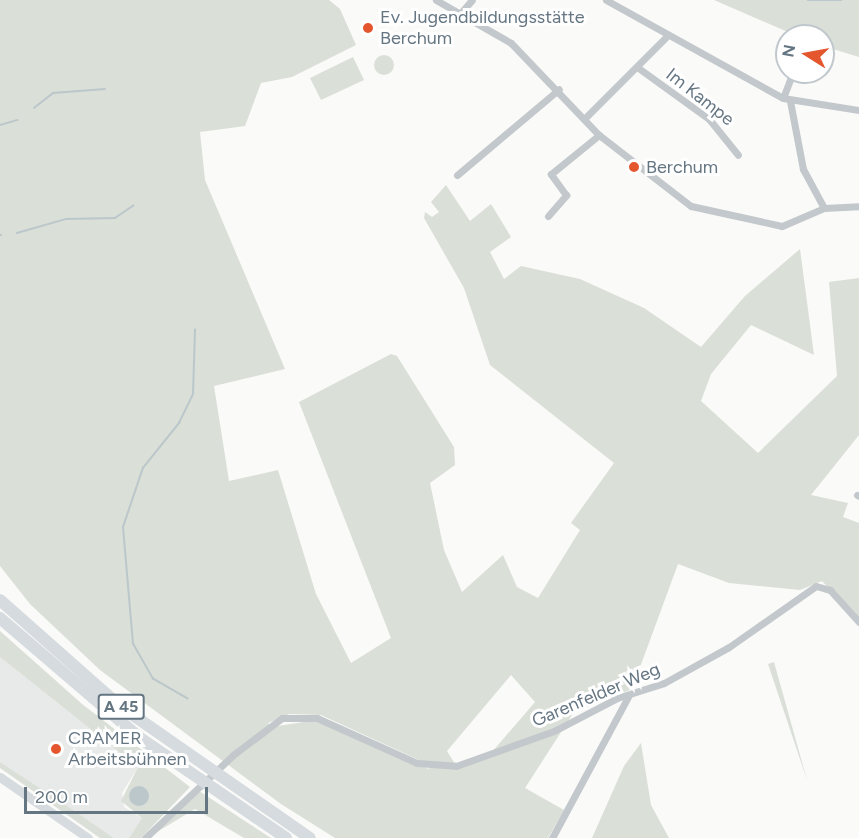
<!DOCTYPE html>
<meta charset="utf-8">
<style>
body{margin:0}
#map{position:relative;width:859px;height:838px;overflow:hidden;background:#fafaf8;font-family:Figtree,sans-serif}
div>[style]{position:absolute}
.built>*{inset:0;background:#e8e9e9}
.green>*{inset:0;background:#dadfd7}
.round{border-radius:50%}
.water>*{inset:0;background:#bbc7cb}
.stream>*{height:1.5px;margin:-0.75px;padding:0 0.75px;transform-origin:0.75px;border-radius:0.75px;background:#bbc7cb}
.street>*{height:7px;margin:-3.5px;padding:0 3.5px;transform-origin:3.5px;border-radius:3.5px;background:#c3c8cc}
.secondary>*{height:9px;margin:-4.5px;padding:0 4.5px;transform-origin:4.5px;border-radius:4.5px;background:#d6dbdf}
.highway>*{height:12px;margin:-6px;padding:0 6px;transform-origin:6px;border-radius:6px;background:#d6dbdf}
.dots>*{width:16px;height:16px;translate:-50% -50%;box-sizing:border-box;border:3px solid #fff;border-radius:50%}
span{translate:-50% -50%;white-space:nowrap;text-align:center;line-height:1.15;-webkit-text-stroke:6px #fff;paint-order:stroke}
.shield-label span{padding:2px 4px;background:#fff;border:2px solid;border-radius:4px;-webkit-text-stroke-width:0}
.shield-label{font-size:16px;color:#657683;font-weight:700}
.poi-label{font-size:18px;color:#657683}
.left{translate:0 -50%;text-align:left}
.street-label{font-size:18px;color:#657683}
.north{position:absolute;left:775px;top:24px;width:60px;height:60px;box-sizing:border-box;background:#fff;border:2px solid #c1c8cd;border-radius:50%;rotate:281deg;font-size:16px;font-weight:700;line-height:24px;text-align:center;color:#657683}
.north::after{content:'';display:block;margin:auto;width:21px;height:27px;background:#e4572e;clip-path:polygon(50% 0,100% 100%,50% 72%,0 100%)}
.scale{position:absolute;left:24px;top:787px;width:184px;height:27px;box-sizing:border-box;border:3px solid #657683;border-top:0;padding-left:8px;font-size:18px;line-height:21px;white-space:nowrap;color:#657683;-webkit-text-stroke:4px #fff;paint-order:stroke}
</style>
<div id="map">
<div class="built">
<i style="clip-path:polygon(0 657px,138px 767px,122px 793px,124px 807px,142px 818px,129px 838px,114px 838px,0 762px)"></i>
</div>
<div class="green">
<i style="clip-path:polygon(evenodd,0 0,329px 0,340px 9px,356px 45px,292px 77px,261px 83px,245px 126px,200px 132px,205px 180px,285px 369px,214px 386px,229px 481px,278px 470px,316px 594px,351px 663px,391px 638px,299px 402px,391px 354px,397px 356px,454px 447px,455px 465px,430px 483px,444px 550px,462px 592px,503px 555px,517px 587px,538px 598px,580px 530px,571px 523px,614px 463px,490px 365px,464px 288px,424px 218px,425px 212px,432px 217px,439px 212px,431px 202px,446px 185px,470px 221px,491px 204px,511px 237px,490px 252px,504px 279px,521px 266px,580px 279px,644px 308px,701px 347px,745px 296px,800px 249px,814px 355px,751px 325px,711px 374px,701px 401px,758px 453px,837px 376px,829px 282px,859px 278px,859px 435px,811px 495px,848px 503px,843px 517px,859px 523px,859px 620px,822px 581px,800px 590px,729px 583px,678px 564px,632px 689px,574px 712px,525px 788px,564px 810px,548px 838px,335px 838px,281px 804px,100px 670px,30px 604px,0 566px,0 0,511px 675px,535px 702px,492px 752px,457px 767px,447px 751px,511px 675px,0 0,289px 714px,321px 715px,430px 765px,429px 769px,317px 720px,271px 727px,268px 723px,289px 714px)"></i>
<i style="clip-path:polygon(714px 0,859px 0,859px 57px,823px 46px,823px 36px,797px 36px)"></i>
<i class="round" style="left:374px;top:55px;width:20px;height:20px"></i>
<i style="clip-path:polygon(353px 57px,364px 80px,321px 100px,310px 78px)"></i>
<i style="clip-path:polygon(0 631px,82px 704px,190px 787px,141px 838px,129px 838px,142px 818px,121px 801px,138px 767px,0 657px)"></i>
<i style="clip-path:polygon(774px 662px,807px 780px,768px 664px)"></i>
<i style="clip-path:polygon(641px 743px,651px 805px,669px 838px,592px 838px,624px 766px)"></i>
<i style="clip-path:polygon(0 762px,61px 802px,114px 838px,100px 838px,0 768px)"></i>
<i style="clip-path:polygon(199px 791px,271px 838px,244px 838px,195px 809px,147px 838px)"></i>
</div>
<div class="water">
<i class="round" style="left:129px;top:786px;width:20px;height:20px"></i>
</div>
<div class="stream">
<i style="left:808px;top:0;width:33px"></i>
<i style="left:34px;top:108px;width:24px;rotate:-38deg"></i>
<i style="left:53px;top:93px;width:52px;rotate:-4.4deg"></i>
<i style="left:0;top:125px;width:18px;rotate:-16deg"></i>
<i style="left:17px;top:233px;width:51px;rotate:-15.9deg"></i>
<i style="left:66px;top:219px;width:49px;rotate:-1.2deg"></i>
<i style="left:115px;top:218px;width:22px;rotate:-34deg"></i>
<i style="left:0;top:235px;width:1px"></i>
<i style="left:188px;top:699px;width:40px;rotate:-150.3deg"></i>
<i style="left:153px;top:679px;width:40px;rotate:-119.7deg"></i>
<i style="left:133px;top:644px;width:117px;rotate:-94.9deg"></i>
<i style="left:123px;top:527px;width:62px;rotate:-71.3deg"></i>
<i style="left:143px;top:468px;width:58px;rotate:-51.3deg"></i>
<i style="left:179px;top:423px;width:32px;rotate:-64deg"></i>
<i style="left:193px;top:394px;width:64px;rotate:-88.2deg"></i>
</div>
<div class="street">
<i style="left:436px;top:0;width:86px;rotate:29.8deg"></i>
<i style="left:511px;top:43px;width:127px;rotate:46.3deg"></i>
<i style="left:599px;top:135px;width:116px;rotate:37.7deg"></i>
<i style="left:691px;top:206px;width:93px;rotate:12.4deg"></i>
<i style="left:782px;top:226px;width:46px;rotate:-23.2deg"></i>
<i style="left:824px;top:208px;width:35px;rotate:-3deg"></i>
<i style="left:606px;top:0;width:202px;rotate:29deg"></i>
<i style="left:783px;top:98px;width:77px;rotate:9deg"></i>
<i style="left:458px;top:16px;width:21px;rotate:-49deg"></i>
<i style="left:637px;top:67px;width:89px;rotate:35.8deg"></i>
<i style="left:709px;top:119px;width:46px;rotate:51.1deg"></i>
<i style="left:783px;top:98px;width:28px;rotate:-69deg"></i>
<i style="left:790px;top:101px;width:69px;rotate:79.2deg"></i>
<i style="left:803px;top:169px;width:44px;rotate:61.7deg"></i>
<i style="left:585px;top:118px;width:117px;rotate:-45deg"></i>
<i style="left:457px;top:175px;width:133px;rotate:-40.1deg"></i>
<i style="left:548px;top:216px;width:28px;rotate:-49deg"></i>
<i style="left:566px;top:195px;width:26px;rotate:-126deg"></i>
<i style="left:551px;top:174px;width:62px;rotate:-39.1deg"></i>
<i style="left:857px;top:495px;width:2px;rotate:27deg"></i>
<i style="left:145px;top:838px;width:121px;rotate:-43.3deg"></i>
<i style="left:233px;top:755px;width:61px;rotate:-37.1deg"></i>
<i style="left:282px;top:718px;width:35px"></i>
<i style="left:317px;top:718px;width:110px;rotate:24.2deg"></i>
<i style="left:417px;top:763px;width:39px;rotate:4deg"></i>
<i style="left:456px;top:766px;width:104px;rotate:-19.7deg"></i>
<i style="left:554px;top:731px;width:71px;rotate:-27.6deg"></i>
<i style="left:617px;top:698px;width:49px;rotate:-17.7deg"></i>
<i style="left:664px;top:683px;width:74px;rotate:-29deg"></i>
<i style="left:729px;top:647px;width:106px;rotate:-35deg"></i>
<i style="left:816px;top:586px;width:15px;rotate:16deg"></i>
<i style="left:830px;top:590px;width:43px;rotate:47.8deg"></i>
<i style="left:552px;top:838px;width:162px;rotate:-61.7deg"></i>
</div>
<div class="secondary">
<i style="left:0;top:777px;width:107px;rotate:34.7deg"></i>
</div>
<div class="highway">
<i style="left:0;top:600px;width:160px;rotate:41.5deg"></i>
<i style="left:120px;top:706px;width:231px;rotate:34.8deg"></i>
<i style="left:0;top:618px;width:184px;rotate:40.6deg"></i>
<i style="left:140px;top:738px;width:177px;rotate:34.4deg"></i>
</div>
<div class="dots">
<i style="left:368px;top:28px;background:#e4572e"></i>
<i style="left:634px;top:167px;background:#e4572e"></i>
<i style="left:56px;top:749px;background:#e4572e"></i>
</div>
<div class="shield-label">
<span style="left:121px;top:707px">A 45</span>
</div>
<div class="poi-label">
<span class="left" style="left:380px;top:28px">Ev. Jugendbildungsstätte<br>Berchum</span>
<span class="left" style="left:646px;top:167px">Berchum</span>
<span class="left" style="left:68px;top:749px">CRAMER<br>Arbeitsbühnen</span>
</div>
<div class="street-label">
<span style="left:700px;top:97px;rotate:38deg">Im Kampe</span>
<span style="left:596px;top:695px;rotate:-23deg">Garenfelder Weg</span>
</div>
<div class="north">N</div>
<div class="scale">200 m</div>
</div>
